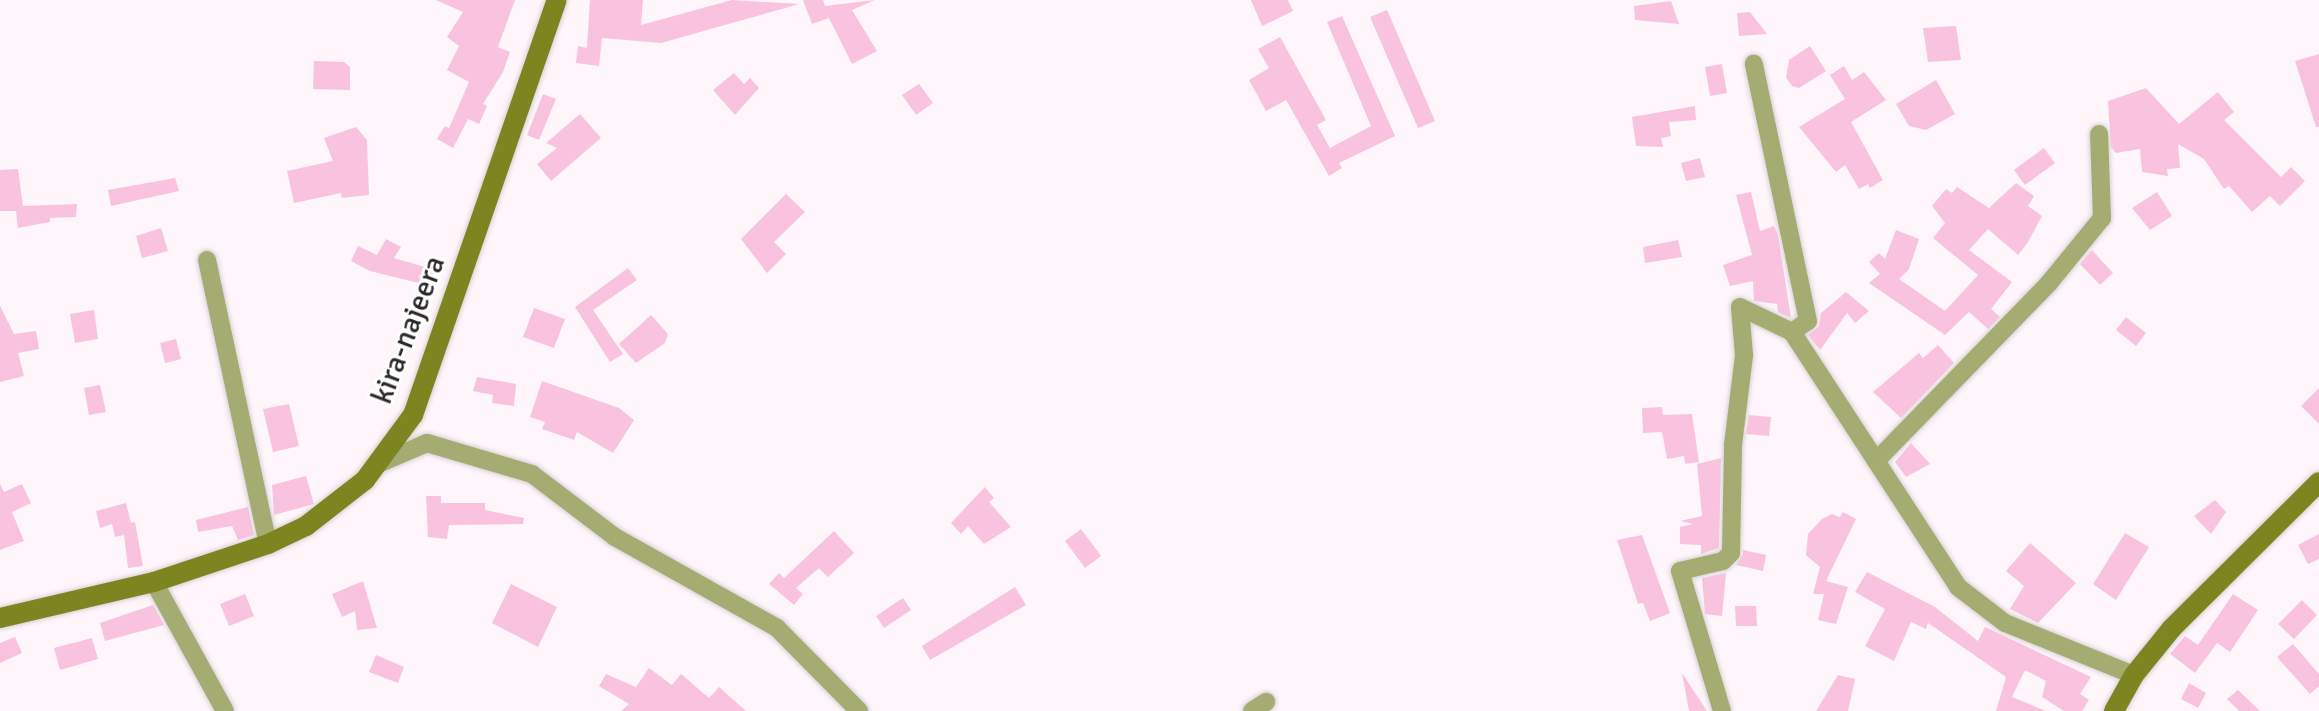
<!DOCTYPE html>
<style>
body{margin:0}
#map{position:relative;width:2319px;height:711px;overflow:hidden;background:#fef6fa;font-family:Signika,sans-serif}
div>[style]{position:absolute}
.building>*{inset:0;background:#f9c3e0}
.roads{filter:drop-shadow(0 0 2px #d8d1d5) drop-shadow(0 0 2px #d8d1d5)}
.street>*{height:18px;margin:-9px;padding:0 9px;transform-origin:9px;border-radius:9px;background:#a4ac71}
.secondary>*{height:20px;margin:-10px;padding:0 10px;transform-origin:10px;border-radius:10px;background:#7d8521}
span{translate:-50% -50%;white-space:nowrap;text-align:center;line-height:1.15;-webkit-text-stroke:6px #fff;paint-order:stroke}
.street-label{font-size:30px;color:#2b282a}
</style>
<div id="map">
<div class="building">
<i style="clip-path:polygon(436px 0,515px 0,498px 47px,510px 52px,503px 72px,483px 104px,487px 106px,479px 124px,468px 119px,453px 148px,437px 139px,445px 126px,449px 128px,469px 82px,447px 70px,459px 46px,447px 37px,463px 12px)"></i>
<i style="clip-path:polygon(590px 0,643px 0,641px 25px,732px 0,799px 4px,661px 43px,602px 38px,599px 66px,576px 63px,578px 46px,587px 48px)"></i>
<i style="clip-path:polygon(803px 0,823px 0,825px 6px,875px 0,852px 10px,877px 51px,852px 64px,829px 18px,812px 24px)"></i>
<i style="clip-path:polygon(1251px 0,1288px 0,1293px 11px,1262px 26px)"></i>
<i style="clip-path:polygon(1671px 1px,1679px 24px,1635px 20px,1634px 6px)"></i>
<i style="clip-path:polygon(1387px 10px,1435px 121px,1418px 128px,1370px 17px)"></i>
<i style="clip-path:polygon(1750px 12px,1767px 34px,1739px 36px,1737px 13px)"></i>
<i style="clip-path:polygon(1342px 16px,1395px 136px,1339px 163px,1342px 168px,1329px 176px,1286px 100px,1266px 111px,1249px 80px,1269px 68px,1258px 49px,1280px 37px,1326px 120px,1317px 125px,1330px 148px,1371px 126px,1327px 22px)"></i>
<i style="clip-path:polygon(1956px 26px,1961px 60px,1928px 62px,1923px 28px)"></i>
<i style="clip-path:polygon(1810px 46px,1826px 71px,1799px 88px,1792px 86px,1786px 78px,1789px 60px)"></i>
<i style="clip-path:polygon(2319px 54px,2319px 127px,2316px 127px,2295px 61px)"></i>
<i style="clip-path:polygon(314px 61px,344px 62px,350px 67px,350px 90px,313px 89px)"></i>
<i style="clip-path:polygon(1722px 64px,1727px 93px,1710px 96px,1705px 67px)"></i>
<i style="clip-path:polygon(1844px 66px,1852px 80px,1864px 72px,1886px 100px,1851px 122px,1883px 180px,1870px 188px,1868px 184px,1859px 189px,1845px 165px,1836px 172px,1799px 127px,1845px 99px,1830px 75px)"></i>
<i style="clip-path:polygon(734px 73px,744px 84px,750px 78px,759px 88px,735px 115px,713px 90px)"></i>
<i style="clip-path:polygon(1936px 80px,1955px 114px,1926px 130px,1909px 126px,1896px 104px)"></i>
<i style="clip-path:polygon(919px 84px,933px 103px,916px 115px,902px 95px)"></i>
<i style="clip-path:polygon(2146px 88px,2179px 124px,2218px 92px,2234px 112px,2224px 120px,2281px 177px,2291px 167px,2305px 181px,2280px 206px,2270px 196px,2252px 212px,2229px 186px,2224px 189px,2204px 159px,2178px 144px,2180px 168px,2167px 169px,2168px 176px,2142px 172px,2140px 149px,2116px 153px,2111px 147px,2108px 101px)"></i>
<i style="clip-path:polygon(543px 94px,556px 99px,539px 140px,527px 135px)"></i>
<i style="clip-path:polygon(1695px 106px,1696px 120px,1669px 122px,1671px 136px,1661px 138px,1663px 147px,1636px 146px,1632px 117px)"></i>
<i style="clip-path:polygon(580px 114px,601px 138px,551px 181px,537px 164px,557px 148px,546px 143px)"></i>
<i style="clip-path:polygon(356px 127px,367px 140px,369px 195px,342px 198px,341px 193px,294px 203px,287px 171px,333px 161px,324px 138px)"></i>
<i style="clip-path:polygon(2044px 148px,2055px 163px,2025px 185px,2014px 170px)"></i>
<i style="clip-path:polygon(1700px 158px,1705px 177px,1686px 181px,1681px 163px)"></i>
<i style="clip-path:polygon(18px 169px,23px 206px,77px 204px,76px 217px,50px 218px,50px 222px,18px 228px,16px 211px,0 211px,0 170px)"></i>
<i style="clip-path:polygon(175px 178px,179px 191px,111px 206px,108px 190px)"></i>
<i style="clip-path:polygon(2016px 183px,2034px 196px,2028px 206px,2042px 216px,2028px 242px,2018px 255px,1988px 229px,1969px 250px,2012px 282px,1991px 309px,2000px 317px,1988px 329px,1969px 312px,1945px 335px,1869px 283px,1880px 274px,1869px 262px,1879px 253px,1885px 259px,1896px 230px,1919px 239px,1909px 269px,1899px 279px,1945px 311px,1978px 275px,1933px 238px,1945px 223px,1932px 206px,1946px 189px,1952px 193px,1957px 187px,1989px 208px)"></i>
<i style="clip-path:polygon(1751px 192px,1760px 231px,1774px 226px,1778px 235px,1791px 318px,1778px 312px,1777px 304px,1754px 301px,1753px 281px,1730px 286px,1723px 265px,1752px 255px,1736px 195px)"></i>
<i style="clip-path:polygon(2157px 192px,2172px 216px,2150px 230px,2132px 208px)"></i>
<i style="clip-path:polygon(786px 194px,805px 212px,774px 242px,786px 254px,767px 273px,741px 239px)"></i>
<i style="clip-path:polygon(161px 228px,168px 251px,142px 258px,136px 236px)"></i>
<i style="clip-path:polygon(386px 239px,401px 247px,394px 258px,435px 270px,431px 286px,370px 271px,351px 261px,358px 246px,377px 255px)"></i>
<i style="clip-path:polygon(1678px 240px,1682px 257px,1645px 263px,1643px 247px)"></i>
<i style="clip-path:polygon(2092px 250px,2113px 273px,2100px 285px,2080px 264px)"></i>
<i style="clip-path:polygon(628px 268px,637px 280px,593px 310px,623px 354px,610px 362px,575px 307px)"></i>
<i style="clip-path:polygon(1846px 292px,1869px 311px,1855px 323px,1847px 313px,1820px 350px,1808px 335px,1819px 326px,1821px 313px)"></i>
<i style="clip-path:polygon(0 306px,14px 334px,36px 331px,39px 349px,18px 353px,24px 376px,0 382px)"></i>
<i style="clip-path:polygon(534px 308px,565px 319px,554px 348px,523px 337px)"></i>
<i style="clip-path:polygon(94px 310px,98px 339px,75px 343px,70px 314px)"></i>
<i style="clip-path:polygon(651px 315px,668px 334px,665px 343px,636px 363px,619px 344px)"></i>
<i style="clip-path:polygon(2126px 317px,2146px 333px,2136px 346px,2116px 330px)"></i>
<i style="clip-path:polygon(176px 339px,181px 359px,165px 363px,160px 343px)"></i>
<i style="clip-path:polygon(1938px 345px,1954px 363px,1901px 418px,1873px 392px,1919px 353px,1923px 358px)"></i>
<i style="clip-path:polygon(477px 377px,516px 384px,514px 406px,492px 403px,493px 395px,473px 391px)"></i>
<i style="clip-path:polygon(542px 381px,619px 408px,634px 420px,613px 453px,577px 432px,574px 440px,542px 429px,545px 422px,530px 417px)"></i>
<i style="clip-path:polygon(100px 385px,106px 412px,89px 415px,84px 388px)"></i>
<i style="clip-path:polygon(2319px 388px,2319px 424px,2301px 406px)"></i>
<i style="clip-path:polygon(289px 404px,299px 446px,273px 452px,263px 409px)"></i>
<i style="clip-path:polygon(1662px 407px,1663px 415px,1692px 414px,1699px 462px,1685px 464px,1684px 456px,1667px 459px,1662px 432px,1643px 433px,1642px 408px)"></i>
<i style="clip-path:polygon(1749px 415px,1771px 417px,1769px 436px,1746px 434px)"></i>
<i style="clip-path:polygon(1911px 443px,1930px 464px,1906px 477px,1895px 462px)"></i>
<i style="clip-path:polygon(1721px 458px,1719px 548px,1701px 554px,1701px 545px,1680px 544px,1680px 527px,1693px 524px,1680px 521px,1702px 516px,1697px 464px)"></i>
<i style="clip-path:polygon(306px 476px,314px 504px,274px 515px,272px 485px)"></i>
<i style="clip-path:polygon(0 484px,4px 492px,22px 484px,31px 503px,12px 512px,24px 541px,0 550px)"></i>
<i style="clip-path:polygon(985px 487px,994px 498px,989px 502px,1011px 527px,984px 544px,968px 526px,961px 534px,951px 523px)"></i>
<i style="clip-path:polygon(426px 496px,441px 496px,441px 503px,485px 503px,485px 510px,524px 518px,523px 524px,449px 525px,447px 539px,428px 537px)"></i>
<i style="clip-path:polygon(2215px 500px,2226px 512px,2211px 534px,2194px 516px)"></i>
<i style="clip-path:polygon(126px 503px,131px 523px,135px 522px,143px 566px,128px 568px,124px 535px,115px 537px,112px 524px,100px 528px,96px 511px)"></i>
<i style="clip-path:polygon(248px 507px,254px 535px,238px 540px,232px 526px,198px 532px,196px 520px)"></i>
<i style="clip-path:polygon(1843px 512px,1856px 519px,1826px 581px,1848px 587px,1836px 624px,1818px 620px,1824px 594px,1813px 594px,1820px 567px,1806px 555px,1808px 534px,1822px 519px,1832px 514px,1840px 517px)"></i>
<i style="clip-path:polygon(1081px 529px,1101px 556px,1085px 568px,1065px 541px)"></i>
<i style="clip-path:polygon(834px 531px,854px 553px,828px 577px,819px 568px,796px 588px,803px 594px,794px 605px,769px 584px,779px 573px,784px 578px)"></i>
<i style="clip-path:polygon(1743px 531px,1743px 550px,1766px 555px,1763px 571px,1736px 565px,1743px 554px)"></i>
<i style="clip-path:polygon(2125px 533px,2149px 547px,2116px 600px,2093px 584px)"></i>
<i style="clip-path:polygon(2319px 534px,2319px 559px,2308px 564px,2298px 545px)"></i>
<i style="clip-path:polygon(1642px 535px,1670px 613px,1650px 621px,1643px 603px,1638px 604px,1617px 540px)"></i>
<i style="clip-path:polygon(2030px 543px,2076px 583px,2038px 623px,2010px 609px,2024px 586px,2006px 571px)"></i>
<i style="clip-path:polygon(1867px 572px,1935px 607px,1978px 641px,1985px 627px,2091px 677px,2080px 694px,2089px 700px,2082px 711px,2064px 711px,2042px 697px,2046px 681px,2025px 670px,2012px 697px,2046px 711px,1996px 711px,2006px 677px,1928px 623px,1926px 629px,1911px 622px,1894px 661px,1865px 646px,1885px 609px,1855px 592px)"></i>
<i style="clip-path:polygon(1726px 573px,1722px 616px,1705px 614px,1702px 578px)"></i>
<i style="clip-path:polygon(363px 581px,377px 628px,357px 630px,355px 611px,342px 617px,332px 594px)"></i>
<i style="clip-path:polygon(511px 584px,557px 607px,538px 647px,492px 623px)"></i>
<i style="clip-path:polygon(1015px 587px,1026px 605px,930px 660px,922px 646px)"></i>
<i style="clip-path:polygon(245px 594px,254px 616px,229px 626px,220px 604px)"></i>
<i style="clip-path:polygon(2233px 594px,2258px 610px,2230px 652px,2217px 643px,2195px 673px,2170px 654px,2185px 636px,2198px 645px)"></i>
<i style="clip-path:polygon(903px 598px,911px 610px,884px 628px,876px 616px)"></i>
<i style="clip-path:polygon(2302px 600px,2317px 615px,2294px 639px,2278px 624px)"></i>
<i style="clip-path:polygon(153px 605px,164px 625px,105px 641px,100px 623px)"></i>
<i style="clip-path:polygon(1735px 606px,1756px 606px,1757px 626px,1736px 626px)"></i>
<i style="clip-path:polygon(15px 637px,22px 653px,0 663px,0 643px)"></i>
<i style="clip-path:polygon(92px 638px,98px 659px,60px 670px,54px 648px)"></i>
<i style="clip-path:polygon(2293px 644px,2319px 674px,2319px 686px,2310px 694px,2277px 657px)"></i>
<i style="clip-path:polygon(376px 655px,404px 667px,398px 683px,369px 672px)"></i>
<i style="clip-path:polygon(649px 668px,672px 685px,681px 674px,709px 698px,719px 687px,746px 711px,621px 711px,629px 704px,599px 686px,606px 674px,636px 687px)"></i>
<i style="clip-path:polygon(1682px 673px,1707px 711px,1689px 711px)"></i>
<i style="clip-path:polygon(1838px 675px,1855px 679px,1848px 711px,1816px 711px)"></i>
<i style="clip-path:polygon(2189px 683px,2206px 693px,2198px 708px,2181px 699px)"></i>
<i style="clip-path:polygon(2238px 690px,2260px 711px,2239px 711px,2227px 699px)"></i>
</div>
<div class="roads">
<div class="street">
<i style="left:207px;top:260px;width:290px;rotate:77.9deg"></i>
<i style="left:1792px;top:332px;width:304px;rotate:56.9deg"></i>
<i style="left:1958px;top:587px;width:59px;rotate:37.5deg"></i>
<i style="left:2005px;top:623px;width:139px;rotate:22deg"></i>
<i style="left:1876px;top:461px;width:248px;rotate:-45.8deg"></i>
<i style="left:2049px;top:283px;width:84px;rotate:-50.8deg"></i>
<i style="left:2102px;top:218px;width:84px;rotate:-92deg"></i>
<i style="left:378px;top:464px;width:53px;rotate:-23.2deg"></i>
<i style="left:427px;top:443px;width:109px;rotate:16.4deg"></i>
<i style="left:532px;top:474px;width:104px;rotate:37.2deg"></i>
<i style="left:615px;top:537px;width:186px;rotate:29.3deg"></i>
<i style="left:777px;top:628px;width:117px;rotate:45.3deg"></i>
<i style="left:154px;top:582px;width:147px;rotate:61.2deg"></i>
<i style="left:1252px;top:711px;width:17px;rotate:-33deg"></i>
<i style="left:1722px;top:711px;width:146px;rotate:-106.7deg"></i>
<i style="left:1680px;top:571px;width:44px;rotate:-13.1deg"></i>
<i style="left:1723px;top:561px;width:11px;rotate:-45deg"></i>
<i style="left:1731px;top:553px;width:108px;rotate:-88.9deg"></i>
<i style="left:1733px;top:445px;width:91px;rotate:-83deg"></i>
<i style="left:1744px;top:355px;width:48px;rotate:-94.8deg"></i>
<i style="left:1740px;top:307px;width:58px;rotate:25.7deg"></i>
<i style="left:1792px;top:332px;width:19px;rotate:-35deg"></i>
<i style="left:1808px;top:321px;width:263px;rotate:-101.9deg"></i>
</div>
<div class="secondary">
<i style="left:0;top:618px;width:158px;rotate:-13.2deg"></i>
<i style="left:154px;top:582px;width:120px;rotate:-18.4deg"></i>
<i style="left:268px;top:544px;width:42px;rotate:-25.3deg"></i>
<i style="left:306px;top:526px;width:75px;rotate:-37.9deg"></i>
<i style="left:365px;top:480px;width:81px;rotate:-53.6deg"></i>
<i style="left:413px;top:415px;width:439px;rotate:-70.9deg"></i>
<i style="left:2114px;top:711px;width:41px;rotate:-60.9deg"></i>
<i style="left:2134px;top:675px;width:60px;rotate:-51deg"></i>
<i style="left:2172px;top:628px;width:207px;rotate:-44.8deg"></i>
</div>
</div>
<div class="street-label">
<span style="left:409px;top:330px;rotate:-69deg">kira-najeera</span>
</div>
</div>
